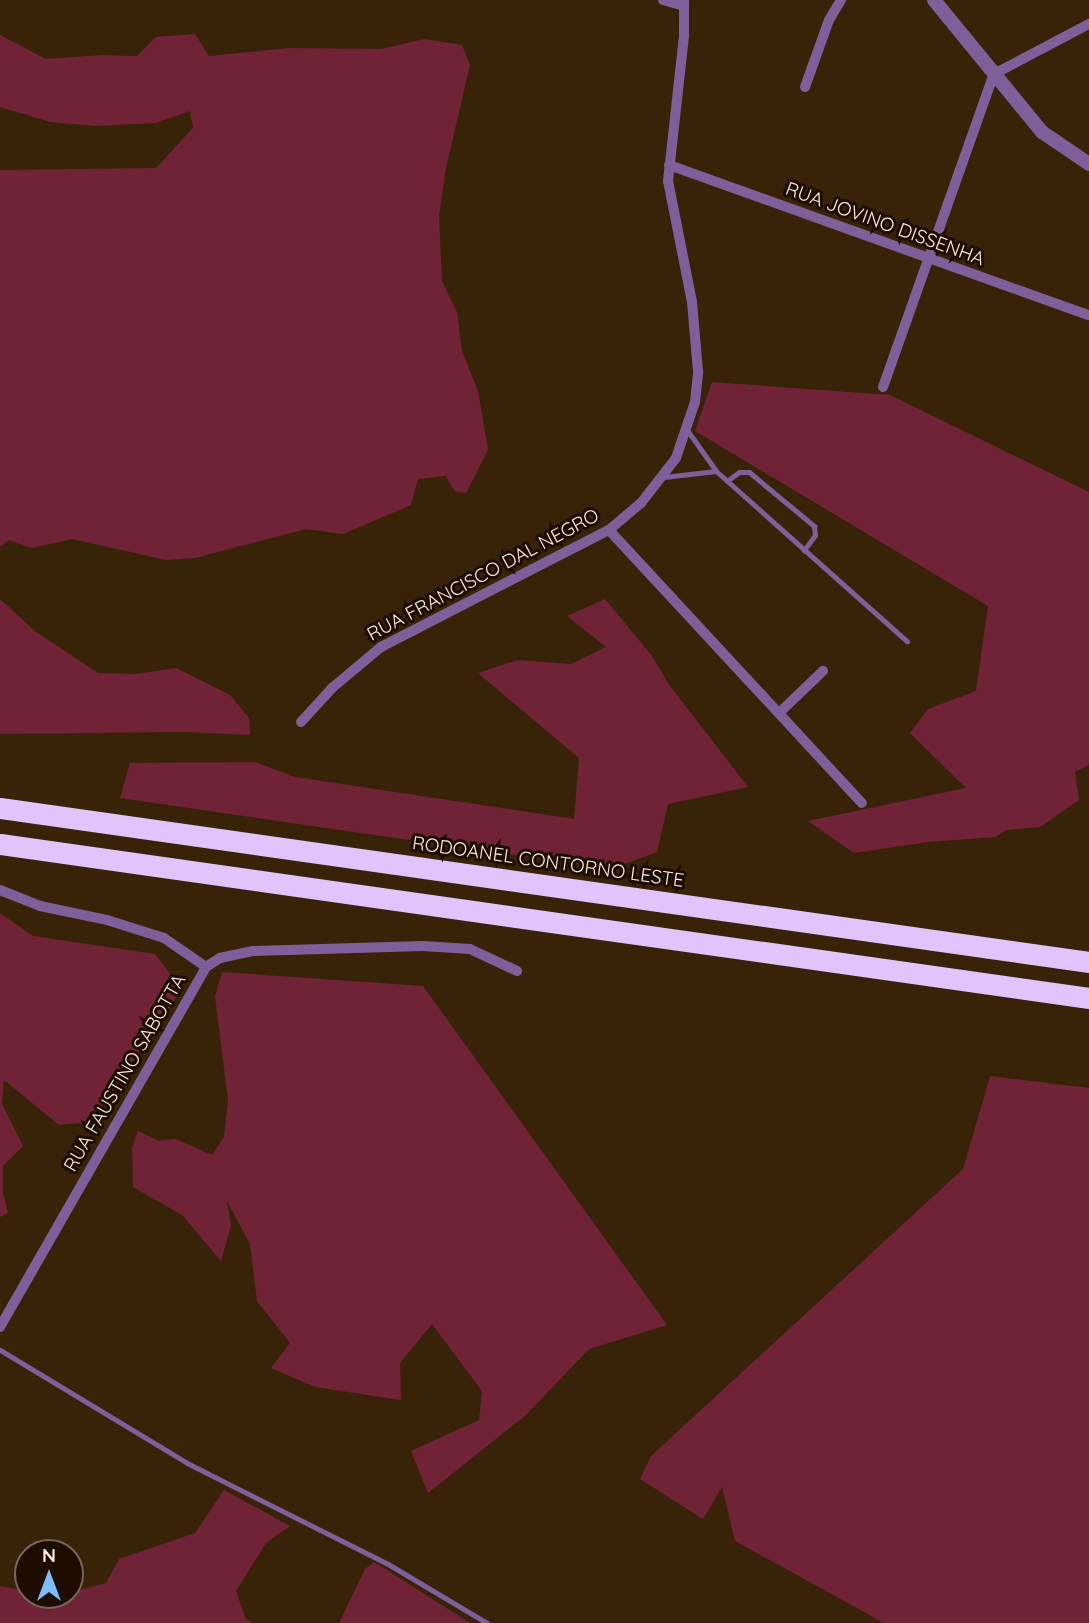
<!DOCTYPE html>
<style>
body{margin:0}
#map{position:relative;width:1089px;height:1623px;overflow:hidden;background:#392308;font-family:Quicksand,sans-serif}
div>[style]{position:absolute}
.green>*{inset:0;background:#702337}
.service>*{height:5px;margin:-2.5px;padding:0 2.5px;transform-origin:2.5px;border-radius:2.5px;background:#7f5f99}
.minor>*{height:10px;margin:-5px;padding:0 5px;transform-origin:5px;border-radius:5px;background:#7f5f99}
.tertiary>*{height:14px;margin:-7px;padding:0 7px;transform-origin:7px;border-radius:7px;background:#7f5f99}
.motorway>*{height:21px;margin:-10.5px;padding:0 10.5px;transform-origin:10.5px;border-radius:10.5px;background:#e2c4fd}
span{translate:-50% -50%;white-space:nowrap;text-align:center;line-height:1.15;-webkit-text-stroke:6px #1d0d00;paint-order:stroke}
.street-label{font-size:19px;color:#feefe0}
.north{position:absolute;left:14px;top:1539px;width:70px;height:70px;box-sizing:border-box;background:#1d0d00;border:2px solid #77675a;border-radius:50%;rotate:0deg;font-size:19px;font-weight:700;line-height:28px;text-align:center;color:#feefe0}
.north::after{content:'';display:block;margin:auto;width:24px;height:32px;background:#7fbdfa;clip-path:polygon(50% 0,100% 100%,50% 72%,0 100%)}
</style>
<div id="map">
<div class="green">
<i style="clip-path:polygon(195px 34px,209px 56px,289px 48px,381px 49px,424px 39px,462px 45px,470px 65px,446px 168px,439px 215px,442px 281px,457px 312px,462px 351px,478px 391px,488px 450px,466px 493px,455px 492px,446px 476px,418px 479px,411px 505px,343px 534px,306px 529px,195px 558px,166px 560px,73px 539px,31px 548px,9px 540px,0 547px,0 170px,156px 168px,193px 128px,190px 111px,156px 123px,96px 126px,50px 122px,0 107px,0 35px,46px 59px,103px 55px,137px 56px,156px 37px)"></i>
<i style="clip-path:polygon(712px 382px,890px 395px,1089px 492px,1089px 765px,1075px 772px,1079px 800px,1040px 827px,1006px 830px,996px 837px,928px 842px,854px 853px,808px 821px,966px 788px,910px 733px,928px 709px,976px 691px,988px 606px,695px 431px)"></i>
<i style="clip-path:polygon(0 599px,36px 632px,98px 673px,136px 674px,176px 668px,230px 695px,249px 718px,250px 735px,185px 732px,0 734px)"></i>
<i style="clip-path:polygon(605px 599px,652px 656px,670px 686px,748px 787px,668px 804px,657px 852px,611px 869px,120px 798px,130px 763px,255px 762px,295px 777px,574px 819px,579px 758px,478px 673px,517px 660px,571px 664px,606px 647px,567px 616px)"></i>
<i style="clip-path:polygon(0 913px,33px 936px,155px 954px,182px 989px,91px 1122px,59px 1125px,4px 1080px,2px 1104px,23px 1146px,3px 1166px,3px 1193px,8px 1213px,0 1217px)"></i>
<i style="clip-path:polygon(222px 972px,423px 986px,667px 1325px,589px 1349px,526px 1415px,428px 1493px,411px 1451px,479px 1420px,482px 1391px,432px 1324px,400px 1363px,401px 1400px,315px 1387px,271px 1368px,290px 1343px,257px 1301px,250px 1244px,227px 1201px,231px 1226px,221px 1261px,182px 1215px,133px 1187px,132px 1148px,138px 1131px,159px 1141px,176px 1139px,212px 1155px,224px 1137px,228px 1100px,215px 996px)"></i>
<i style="clip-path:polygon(990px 1076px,1089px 1088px,1089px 1623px,884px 1623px,735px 1541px,722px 1487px,703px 1519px,640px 1479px,651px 1456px,963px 1169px)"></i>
<i style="clip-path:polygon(224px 1490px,290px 1526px,266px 1543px,236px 1591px,245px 1618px,253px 1623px,0 1623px,0 1586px,28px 1591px,28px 1595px,59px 1595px,106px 1583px,119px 1559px,195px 1533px)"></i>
<i style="clip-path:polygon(374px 1562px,470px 1623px,339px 1623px,365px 1569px)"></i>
</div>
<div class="service">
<i style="left:687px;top:430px;width:50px;rotate:54.7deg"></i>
<i style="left:716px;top:471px;width:256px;rotate:41.7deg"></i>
<i style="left:664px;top:477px;width:52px;rotate:-6.6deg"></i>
<i style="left:727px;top:481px;width:15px;rotate:-37deg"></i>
<i style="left:739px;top:472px;width:10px"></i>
<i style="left:749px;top:472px;width:85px;rotate:39.7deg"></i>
<i style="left:814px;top:526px;width:9px;rotate:84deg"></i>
<i style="left:815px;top:535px;width:19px;rotate:126deg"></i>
<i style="left:0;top:1350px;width:218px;rotate:31.1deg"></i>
<i style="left:187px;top:1463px;width:225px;rotate:26.7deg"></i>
<i style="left:388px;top:1564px;width:115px;rotate:30.8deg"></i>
</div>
<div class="minor">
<i style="left:663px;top:0;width:22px;rotate:16deg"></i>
<i style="left:805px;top:87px;width:71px;rotate:-70.3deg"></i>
<i style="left:829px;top:20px;width:23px;rotate:-59deg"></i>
<i style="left:669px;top:165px;width:446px;rotate:19.7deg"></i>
<i style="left:883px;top:387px;width:332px;rotate:-70.5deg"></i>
<i style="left:994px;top:74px;width:107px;rotate:-27.8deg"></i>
<i style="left:609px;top:530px;width:372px;rotate:47.2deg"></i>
<i style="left:779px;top:713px;width:61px;rotate:-43.7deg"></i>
<i style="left:301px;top:722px;width:46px;rotate:-47.6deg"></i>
<i style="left:332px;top:688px;width:64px;rotate:-39.9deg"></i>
<i style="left:381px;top:647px;width:256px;rotate:-27.2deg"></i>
<i style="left:609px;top:530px;width:42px;rotate:-40.2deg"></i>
<i style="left:641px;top:503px;width:57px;rotate:-52.1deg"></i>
<i style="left:676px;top:458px;width:59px;rotate:-71.3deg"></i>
<i style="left:695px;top:402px;width:31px;rotate:-84deg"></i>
<i style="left:698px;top:371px;width:69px;rotate:-95deg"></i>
<i style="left:692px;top:302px;width:123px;rotate:-101.2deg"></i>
<i style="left:668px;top:181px;width:147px;rotate:-83.7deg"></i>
<i style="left:684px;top:35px;width:35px;rotate:-90deg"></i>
<i style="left:0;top:890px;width:43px;rotate:21.8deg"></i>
<i style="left:40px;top:906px;width:68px;rotate:11.8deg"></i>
<i style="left:107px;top:920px;width:60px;rotate:17.5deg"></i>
<i style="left:164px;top:938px;width:51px;rotate:34.6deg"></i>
<i style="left:0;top:1327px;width:415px;rotate:-60.2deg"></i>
<i style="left:206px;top:967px;width:17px;rotate:-33deg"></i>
<i style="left:220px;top:958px;width:34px;rotate:-12deg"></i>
<i style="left:253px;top:951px;width:170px;rotate:-1.7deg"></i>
<i style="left:423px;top:946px;width:47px;rotate:3.7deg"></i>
<i style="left:470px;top:949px;width:52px;rotate:25.1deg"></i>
</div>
<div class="tertiary">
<i style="left:934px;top:0;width:171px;rotate:50.7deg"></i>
<i style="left:1042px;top:132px;width:57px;rotate:34.2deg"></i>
</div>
<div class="motorway">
<i style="left:0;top:808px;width:1100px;rotate:8.05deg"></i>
<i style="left:0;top:844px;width:1100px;rotate:8.05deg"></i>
</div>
<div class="street-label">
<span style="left:885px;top:224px;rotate:20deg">RUA JOVINO DISSENHA</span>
<span style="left:483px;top:575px;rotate:-28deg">RUA FRANCISCO DAL NEGRO</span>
<span style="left:548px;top:862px;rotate:8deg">RODOANEL CONTORNO LESTE</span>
<span style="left:125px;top:1073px;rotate:-60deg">RUA FAUSTINO SABOTTA</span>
</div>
<div class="north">N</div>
</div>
